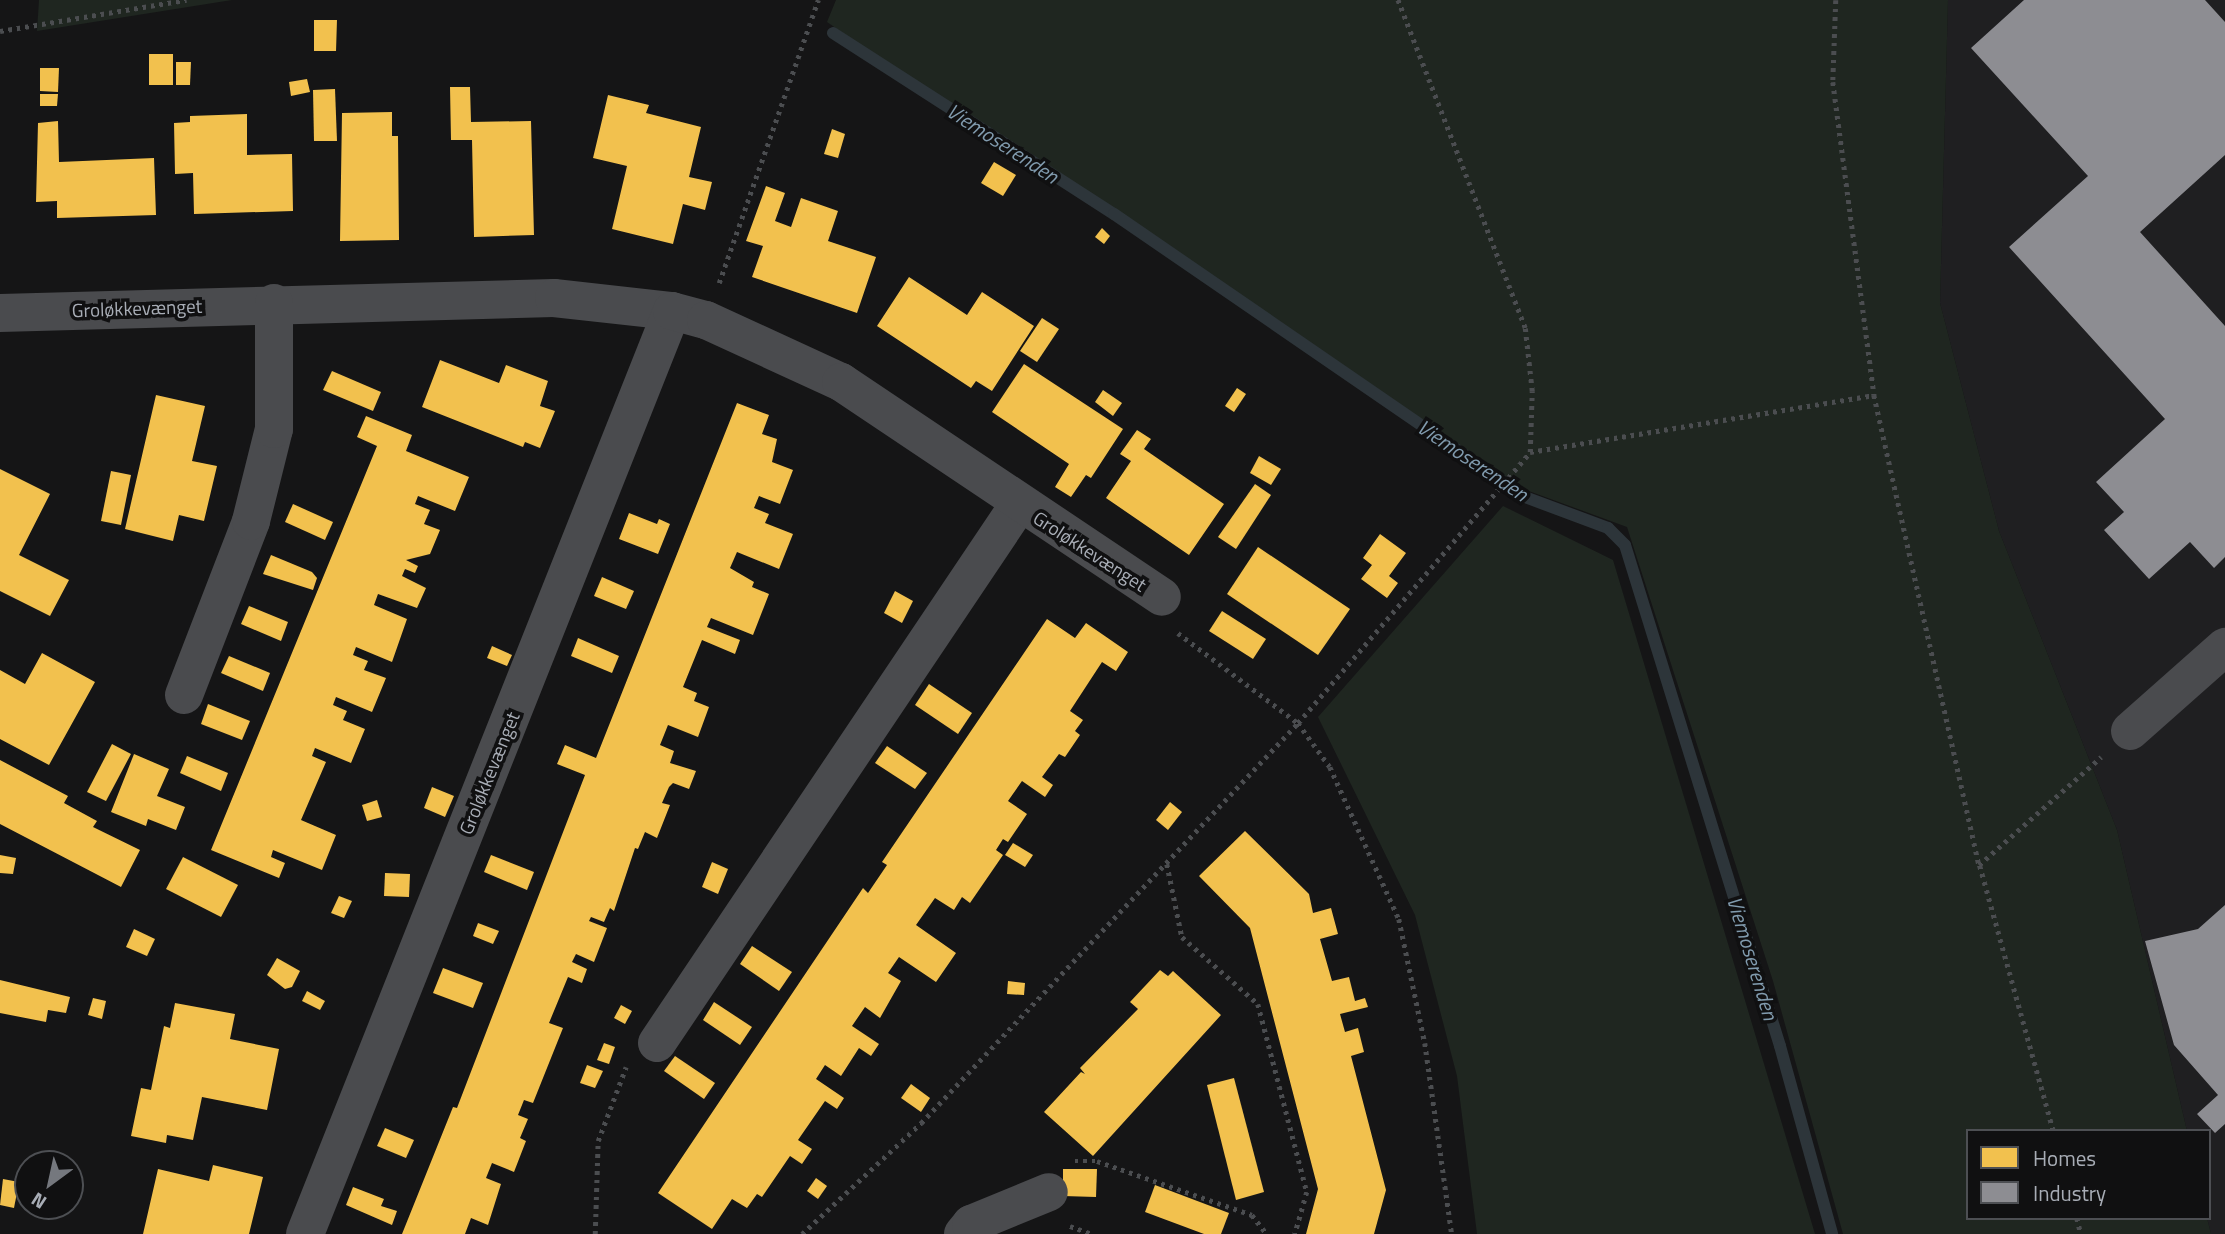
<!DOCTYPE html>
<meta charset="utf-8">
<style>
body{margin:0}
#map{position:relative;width:2225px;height:1234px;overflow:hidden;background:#151516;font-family:"Titillium Web",sans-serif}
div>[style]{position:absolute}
.built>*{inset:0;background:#1f1f21}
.green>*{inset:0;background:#1f2620}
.homes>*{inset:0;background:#f2c14e}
.industry>*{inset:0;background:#8d8d92}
.stream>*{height:12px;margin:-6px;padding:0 6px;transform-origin:6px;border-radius:6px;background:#2d353a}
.path>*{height:4.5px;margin-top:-2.25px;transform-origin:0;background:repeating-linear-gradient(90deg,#4b4d50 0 3.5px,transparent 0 8.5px)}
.minor>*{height:38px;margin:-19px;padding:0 19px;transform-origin:19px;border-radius:19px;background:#4a4b4e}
span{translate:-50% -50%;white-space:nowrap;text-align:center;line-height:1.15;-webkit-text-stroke:7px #101011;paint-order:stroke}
.street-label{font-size:19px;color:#a8adb6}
.water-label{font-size:21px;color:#819bae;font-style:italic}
.legend{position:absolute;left:1966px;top:1129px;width:245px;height:91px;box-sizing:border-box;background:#101011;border:2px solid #4d4f53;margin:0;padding:9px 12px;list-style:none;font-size:21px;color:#a8adb6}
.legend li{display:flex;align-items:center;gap:14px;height:35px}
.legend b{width:35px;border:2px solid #4d4f53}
.north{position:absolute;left:14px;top:1150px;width:70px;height:70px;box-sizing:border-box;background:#101011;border:2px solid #4d4f53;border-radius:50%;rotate:213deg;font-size:19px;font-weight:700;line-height:28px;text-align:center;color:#a8adb6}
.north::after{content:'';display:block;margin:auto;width:24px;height:32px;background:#75787e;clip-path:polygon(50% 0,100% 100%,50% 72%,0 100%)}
</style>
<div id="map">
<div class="built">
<i style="clip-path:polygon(1948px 0,2225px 0,2225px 1234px,2211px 1234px,2207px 1218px,2209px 1131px,2187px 1131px,2117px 830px,1999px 531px,1940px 303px)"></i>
</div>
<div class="green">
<i style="clip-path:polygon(39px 0,232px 0,37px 31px)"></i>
<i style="clip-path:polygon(836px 0,1948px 0,1940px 303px,1999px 531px,2117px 830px,2187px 1131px,1968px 1131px,1968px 1218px,2207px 1218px,2211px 1234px,1843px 1234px,1773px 981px,1627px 527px,1488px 476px,827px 22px)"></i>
<i style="clip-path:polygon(1503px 506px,1613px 560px,1815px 1234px,1477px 1234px,1457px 1076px,1415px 915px,1318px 717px)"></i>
</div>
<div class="homes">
<i style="clip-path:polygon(314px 20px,337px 20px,336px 51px,314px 51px)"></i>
<i style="clip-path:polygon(149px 54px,173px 54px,173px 85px,149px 85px)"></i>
<i style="clip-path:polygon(176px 62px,191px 62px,190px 85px,176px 85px)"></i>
<i style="clip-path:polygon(40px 68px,59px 68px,58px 92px,40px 91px)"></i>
<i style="clip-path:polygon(307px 79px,310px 92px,291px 96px,289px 82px)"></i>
<i style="clip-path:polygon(450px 87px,470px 87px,471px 122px,531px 121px,534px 235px,474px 237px,472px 140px,451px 140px)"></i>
<i style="clip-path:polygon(335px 89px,337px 141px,314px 141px,313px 90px)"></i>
<i style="clip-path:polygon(40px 94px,58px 94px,57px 106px,40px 106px)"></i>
<i style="clip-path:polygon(608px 95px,649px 105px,646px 113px,701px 127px,689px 177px,712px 182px,705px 210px,683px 204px,673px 244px,612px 229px,627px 166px,593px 158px)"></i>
<i style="clip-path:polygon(392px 112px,392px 136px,398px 136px,399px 240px,340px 241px,342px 113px)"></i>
<i style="clip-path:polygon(247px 114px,247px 155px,292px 154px,293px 211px,194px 214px,193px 173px,175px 174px,174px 123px,190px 122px,190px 116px)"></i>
<i style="clip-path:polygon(58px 121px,59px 162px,154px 158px,156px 215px,57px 218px,57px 201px,36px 202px,38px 123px)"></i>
<i style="clip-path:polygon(832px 129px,845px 134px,838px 158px,824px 154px)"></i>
<i style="clip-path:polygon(994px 162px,1016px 175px,1003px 196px,981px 183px)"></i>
<i style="clip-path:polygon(766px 186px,785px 193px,775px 221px,791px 227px,801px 198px,838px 211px,828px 241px,876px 257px,857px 313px,752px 277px,763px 246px,746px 241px)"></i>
<i style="clip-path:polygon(1102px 228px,1110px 236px,1104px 244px,1095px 237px)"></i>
<i style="clip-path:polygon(909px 277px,967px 315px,982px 292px,1034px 326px,992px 391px,976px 381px,971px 388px,877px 326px)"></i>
<i style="clip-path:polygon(1042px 318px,1059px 329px,1037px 362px,1020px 351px)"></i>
<i style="clip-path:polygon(440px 360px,499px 383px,506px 365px,548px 381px,540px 406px,555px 411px,540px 448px,525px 442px,523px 447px,422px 407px)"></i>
<i style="clip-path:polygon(1024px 364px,1123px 429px,1091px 478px,1086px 475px,1071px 497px,1055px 487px,1069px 464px,992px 412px)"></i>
<i style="clip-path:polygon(332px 371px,381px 392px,373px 411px,323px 390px)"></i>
<i style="clip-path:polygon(1237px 388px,1246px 394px,1234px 412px,1225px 406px)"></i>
<i style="clip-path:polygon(1103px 390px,1122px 403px,1113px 416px,1095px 402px)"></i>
<i style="clip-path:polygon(156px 395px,205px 406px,192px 461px,217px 466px,204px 521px,179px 515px,173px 541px,125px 529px)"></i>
<i style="clip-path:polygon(737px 403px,769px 415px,762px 434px,777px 439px,772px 462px,793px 470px,780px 504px,759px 496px,754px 508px,769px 514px,765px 523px,793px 534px,779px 569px,737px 552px,730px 568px,754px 582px,752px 587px,769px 594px,753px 635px,711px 618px,707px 627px,740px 640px,735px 654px,702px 640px,683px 687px,697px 693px,694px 701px,709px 707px,698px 737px,668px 725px,660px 745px,674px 751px,670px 763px,696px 771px,689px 789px,673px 783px,669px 787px,662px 803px,670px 805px,657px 838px,645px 832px,638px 849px,635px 848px,614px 911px,610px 908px,604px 922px,591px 917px,589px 921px,607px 928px,594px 962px,576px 954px,572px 962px,587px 969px,582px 983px,568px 977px,549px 1023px,563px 1028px,533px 1103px,524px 1100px,518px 1115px,528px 1119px,520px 1138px,526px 1141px,514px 1172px,492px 1163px,486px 1178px,501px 1184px,488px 1225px,471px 1218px,465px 1234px,402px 1234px,453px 1107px,457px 1108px,585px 775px,557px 764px,565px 745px,596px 758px)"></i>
<i style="clip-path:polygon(366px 416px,412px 435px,406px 451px,469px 477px,455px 511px,418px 496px,415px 504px,430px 510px,424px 524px,440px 530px,430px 554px,406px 560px,418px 566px,415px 573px,405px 569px,402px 576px,426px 588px,417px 608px,378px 594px,374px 605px,407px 619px,392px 662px,356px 647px,353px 655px,368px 661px,364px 670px,386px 678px,372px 712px,336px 697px,333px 705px,347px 711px,343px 720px,365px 729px,351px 763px,315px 748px,312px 756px,326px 762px,301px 820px,336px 835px,322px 870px,273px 850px,271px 857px,285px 863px,279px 878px,211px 850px,377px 446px,357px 437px)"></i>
<i style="clip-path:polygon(1137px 430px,1151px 439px,1144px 449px,1224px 504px,1189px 555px,1106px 498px,1131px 461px,1120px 454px)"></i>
<i style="clip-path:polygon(1259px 456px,1281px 469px,1271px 485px,1250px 473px)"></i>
<i style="clip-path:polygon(0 469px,50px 494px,19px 555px,69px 580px,50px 616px,0 591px)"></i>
<i style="clip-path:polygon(111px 471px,131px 475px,121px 525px,101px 521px)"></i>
<i style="clip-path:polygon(1255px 484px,1271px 495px,1236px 549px,1218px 537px)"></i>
<i style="clip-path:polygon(293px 504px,333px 522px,325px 540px,285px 522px)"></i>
<i style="clip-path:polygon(629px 513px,657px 524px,659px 519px,670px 524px,658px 554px,619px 539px)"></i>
<i style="clip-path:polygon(1380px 534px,1406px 553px,1389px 576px,1398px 583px,1387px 598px,1361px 579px,1372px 565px,1363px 558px)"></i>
<i style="clip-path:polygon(1258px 547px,1350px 609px,1318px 655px,1227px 594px)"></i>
<i style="clip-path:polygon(271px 555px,312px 572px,317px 578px,313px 590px,263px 574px)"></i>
<i style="clip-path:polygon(602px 577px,634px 591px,626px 609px,594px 596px)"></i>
<i style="clip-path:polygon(895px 591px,913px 601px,902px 623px,884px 613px)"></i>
<i style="clip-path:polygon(249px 606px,288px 622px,281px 641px,241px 624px)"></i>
<i style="clip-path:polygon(1222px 611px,1266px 639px,1253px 659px,1209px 631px)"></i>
<i style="clip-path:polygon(1047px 619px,1075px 638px,1086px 623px,1128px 652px,1116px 671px,1102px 662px,1070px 711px,1083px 720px,1075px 731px,1080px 735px,1065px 757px,1059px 754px,1042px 777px,1053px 785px,1045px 797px,1022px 781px,1008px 801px,1027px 814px,1008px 842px,1003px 839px,996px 850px,1003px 855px,970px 903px,962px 897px,954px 910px,935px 898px,916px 925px,956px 953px,936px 982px,899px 957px,888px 973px,901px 981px,880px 1018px,865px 1007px,852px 1026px,879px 1044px,871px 1056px,859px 1048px,841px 1076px,825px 1065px,816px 1079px,844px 1098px,837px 1109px,825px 1101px,798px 1140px,812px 1149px,802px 1164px,790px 1156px,762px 1197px,757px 1194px,747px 1208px,732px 1199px,712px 1229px,658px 1193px,863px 888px,868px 893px,887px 865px,882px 862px)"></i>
<i style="clip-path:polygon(578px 638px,619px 656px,612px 673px,571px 656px)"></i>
<i style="clip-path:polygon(492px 646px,512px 655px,507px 666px,487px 658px)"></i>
<i style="clip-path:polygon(42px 653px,95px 682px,49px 765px,0 739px,0 670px,25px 684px)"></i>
<i style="clip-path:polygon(229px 656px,270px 673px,263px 691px,221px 673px)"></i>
<i style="clip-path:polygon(929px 684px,972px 713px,958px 734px,915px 705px)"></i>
<i style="clip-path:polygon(208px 704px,250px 721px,242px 740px,201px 724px)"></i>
<i style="clip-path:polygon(112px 744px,131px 754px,106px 801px,87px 792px)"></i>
<i style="clip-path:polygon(887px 746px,927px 773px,915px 789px,875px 763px)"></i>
<i style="clip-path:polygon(134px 754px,169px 769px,157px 796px,185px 807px,176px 830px,148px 819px,146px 826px,111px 812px)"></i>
<i style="clip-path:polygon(187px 756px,228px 773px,221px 791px,180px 773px)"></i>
<i style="clip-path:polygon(0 760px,68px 796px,64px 803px,97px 821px,93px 827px,140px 850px,121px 887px,0 824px)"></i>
<i style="clip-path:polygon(432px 787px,454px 796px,445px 817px,424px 808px)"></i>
<i style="clip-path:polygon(377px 800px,382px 817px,367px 821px,362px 805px)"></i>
<i style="clip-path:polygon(1170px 802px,1182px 812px,1168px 830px,1156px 820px)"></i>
<i style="clip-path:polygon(1245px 831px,1309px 894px,1313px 913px,1331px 908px,1338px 934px,1320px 939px,1332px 981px,1349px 977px,1355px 1001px,1365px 998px,1368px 1007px,1340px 1014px,1345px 1032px,1358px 1028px,1364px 1052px,1351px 1056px,1386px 1190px,1374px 1234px,1306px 1234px,1318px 1189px,1250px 928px,1199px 876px)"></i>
<i style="clip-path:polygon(1013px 843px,1033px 855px,1025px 867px,1005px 855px)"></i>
<i style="clip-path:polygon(0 855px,16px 858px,13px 874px,0 873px)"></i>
<i style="clip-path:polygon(491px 855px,534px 872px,527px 890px,484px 872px)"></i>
<i style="clip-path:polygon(183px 857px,238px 885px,221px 917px,166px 889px)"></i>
<i style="clip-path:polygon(712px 862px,728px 869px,718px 894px,702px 887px)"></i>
<i style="clip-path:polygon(385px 873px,410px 874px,409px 897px,384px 896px)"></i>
<i style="clip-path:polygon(339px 896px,352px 901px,344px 918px,331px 913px)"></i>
<i style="clip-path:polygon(478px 923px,499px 931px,493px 944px,473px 936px)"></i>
<i style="clip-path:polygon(134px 929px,155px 939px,147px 956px,126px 947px)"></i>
<i style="clip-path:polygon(752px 946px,792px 972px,779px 991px,740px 964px)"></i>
<i style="clip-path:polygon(277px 958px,300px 971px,292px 987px,285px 989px,267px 975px)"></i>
<i style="clip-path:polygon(443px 968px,483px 983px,473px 1008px,433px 993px)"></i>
<i style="clip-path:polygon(1160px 970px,1168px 976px,1173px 971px,1221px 1015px,1093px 1156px,1044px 1112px,1081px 1072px,1085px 1074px,1080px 1068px,1138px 1009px,1130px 1002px)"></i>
<i style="clip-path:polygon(0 980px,70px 997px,66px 1013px,48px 1010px,46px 1022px,0 1013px)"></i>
<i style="clip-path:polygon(1008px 981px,1025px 983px,1024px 995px,1007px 994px)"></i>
<i style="clip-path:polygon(307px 991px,325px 1001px,320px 1010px,302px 1001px)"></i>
<i style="clip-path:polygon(93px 998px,106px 1001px,102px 1019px,88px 1015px)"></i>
<i style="clip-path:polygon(714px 1002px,752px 1027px,740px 1045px,703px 1020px)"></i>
<i style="clip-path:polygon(175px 1003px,235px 1014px,230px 1039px,279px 1049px,267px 1110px,202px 1097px,193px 1140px,167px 1135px,166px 1143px,131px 1136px,141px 1088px,151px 1090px,164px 1026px,170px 1028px)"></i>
<i style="clip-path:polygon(621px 1005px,632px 1011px,625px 1024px,614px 1018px)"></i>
<i style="clip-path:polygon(604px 1043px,615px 1047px,609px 1064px,597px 1060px)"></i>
<i style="clip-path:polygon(675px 1056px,715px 1083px,704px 1099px,664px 1071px)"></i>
<i style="clip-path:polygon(587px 1065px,603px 1071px,595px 1088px,580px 1083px)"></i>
<i style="clip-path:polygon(1234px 1078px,1264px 1192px,1236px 1200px,1207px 1085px)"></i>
<i style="clip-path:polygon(911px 1084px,930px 1098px,921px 1112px,901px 1098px)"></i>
<i style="clip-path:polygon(385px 1128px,414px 1140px,406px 1158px,377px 1146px)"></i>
<i style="clip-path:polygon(213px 1165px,263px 1177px,249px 1234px,143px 1234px,158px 1169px,209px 1181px)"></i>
<i style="clip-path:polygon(1063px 1169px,1097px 1169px,1096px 1197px,1063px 1196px)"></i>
<i style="clip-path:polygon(816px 1178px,827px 1186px,818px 1199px,807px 1191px)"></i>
<i style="clip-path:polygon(3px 1179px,19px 1182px,14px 1208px,0 1205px)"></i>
<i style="clip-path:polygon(1155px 1185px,1229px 1213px,1221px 1234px,1204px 1234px,1145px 1212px)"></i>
<i style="clip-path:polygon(353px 1187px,384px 1199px,381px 1206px,397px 1211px,392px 1225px,346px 1205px)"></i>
</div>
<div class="industry">
<i style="clip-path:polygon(2024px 0,2205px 0,2225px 22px,2225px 155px,2140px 232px,2225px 326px,2225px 557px,2214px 568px,2190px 542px,2149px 579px,2104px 530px,2124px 512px,2096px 482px,2165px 419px,2009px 247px,2088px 176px,1971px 48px)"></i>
<i style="clip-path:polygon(2225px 905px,2225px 1124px,2215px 1133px,2197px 1114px,2218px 1095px,2174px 1045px,2145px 941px,2198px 929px)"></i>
</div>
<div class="stream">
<i style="left:833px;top:33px;width:334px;rotate:32.8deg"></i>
<i style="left:1114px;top:214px;width:499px;rotate:34.5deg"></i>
<i style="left:1525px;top:497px;width:89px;rotate:20.5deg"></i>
<i style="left:1608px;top:528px;width:24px;rotate:45deg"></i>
<i style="left:1625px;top:545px;width:524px;rotate:72.81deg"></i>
<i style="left:1780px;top:1046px;width:195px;rotate:74.5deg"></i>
</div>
<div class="path">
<i style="left:1836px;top:0;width:82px;rotate:92.1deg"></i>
<i style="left:1833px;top:82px;width:316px;rotate:82.5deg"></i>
<i style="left:1874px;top:395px;width:482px;rotate:77.4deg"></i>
<i style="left:0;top:31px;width:189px;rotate:-9.5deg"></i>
<i style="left:719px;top:283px;width:300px;rotate:-70.7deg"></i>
<i style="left:1530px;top:452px;width:349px;rotate:-9.4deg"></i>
<i style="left:1178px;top:633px;width:150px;rotate:36.9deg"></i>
<i style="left:1298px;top:723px;width:54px;rotate:54deg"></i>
<i style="left:1330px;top:767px;width:167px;rotate:65.6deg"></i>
<i style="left:1399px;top:919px;width:127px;rotate:78.2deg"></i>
<i style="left:1425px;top:1043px;width:193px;rotate:82deg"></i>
<i style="left:1167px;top:864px;width:75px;rotate:78.4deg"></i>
<i style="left:1182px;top:937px;width:101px;rotate:41.4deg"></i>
<i style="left:1258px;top:1004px;width:194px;rotate:75.4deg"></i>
<i style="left:1307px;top:1192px;width:44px;rotate:105.9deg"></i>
<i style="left:2053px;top:1131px;width:276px;rotate:-105.5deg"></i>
<i style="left:1979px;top:865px;width:163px;rotate:-41.5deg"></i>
<i style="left:1075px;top:1161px;width:22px"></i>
<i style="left:1097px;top:1161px;width:164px;rotate:19.2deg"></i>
<i style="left:1252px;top:1215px;width:24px;rotate:52deg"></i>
<i style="left:2077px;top:1218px;width:16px;rotate:76deg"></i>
<i style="left:1070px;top:1226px;width:23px;rotate:20deg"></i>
<i style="left:595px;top:1234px;width:93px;rotate:-88.2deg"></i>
<i style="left:598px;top:1141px;width:79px;rotate:-69.3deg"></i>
<i style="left:802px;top:1234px;width:163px;rotate:-43deg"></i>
<i style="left:921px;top:1123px;width:550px;rotate:-46.7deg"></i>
<i style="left:1298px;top:723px;width:357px;rotate:-49.4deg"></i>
<i style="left:1530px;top:452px;width:61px;rotate:-88.1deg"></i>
<i style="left:1532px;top:391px;width:63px;rotate:-96.3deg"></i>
<i style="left:1525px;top:328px;width:352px;rotate:-111.2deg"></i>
</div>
<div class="minor">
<i style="left:0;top:313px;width:554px;rotate:-1.55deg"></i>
<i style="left:554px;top:298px;width:119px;rotate:6.3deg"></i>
<i style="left:184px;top:695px;width:186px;rotate:-68.9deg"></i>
<i style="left:251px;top:521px;width:95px;rotate:-76deg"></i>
<i style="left:274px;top:429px;width:126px;rotate:-90deg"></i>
<i style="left:2130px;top:731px;width:127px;rotate:-41.5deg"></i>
<i style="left:657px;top:1043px;width:649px;rotate:-56.11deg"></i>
<i style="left:305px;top:1234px;width:993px;rotate:-68.32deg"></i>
<i style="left:672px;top:311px;width:35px;rotate:15deg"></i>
<i style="left:706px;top:320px;width:149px;rotate:24.7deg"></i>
<i style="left:841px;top:382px;width:386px;rotate:33.8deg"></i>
<i style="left:963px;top:1234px;width:13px;rotate:-51deg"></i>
<i style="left:971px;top:1224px;width:84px;rotate:-22.3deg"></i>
</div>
<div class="street-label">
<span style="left:137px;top:308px;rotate:-2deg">Groløkkevænget</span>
<span style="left:1090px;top:551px;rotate:33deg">Groløkkevænget</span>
<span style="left:489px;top:773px;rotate:-68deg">Groløkkevænget</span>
</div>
<div class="water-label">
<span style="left:1003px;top:143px;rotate:33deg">Viemoserenden</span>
<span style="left:1473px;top:460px;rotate:34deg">Viemoserenden</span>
<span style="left:1753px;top:958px;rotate:73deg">Viemoserenden</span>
</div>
<ul class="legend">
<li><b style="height:19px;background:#f2c14e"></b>Homes</li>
<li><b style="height:19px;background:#8d8d92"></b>Industry</li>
</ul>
<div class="north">N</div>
</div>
